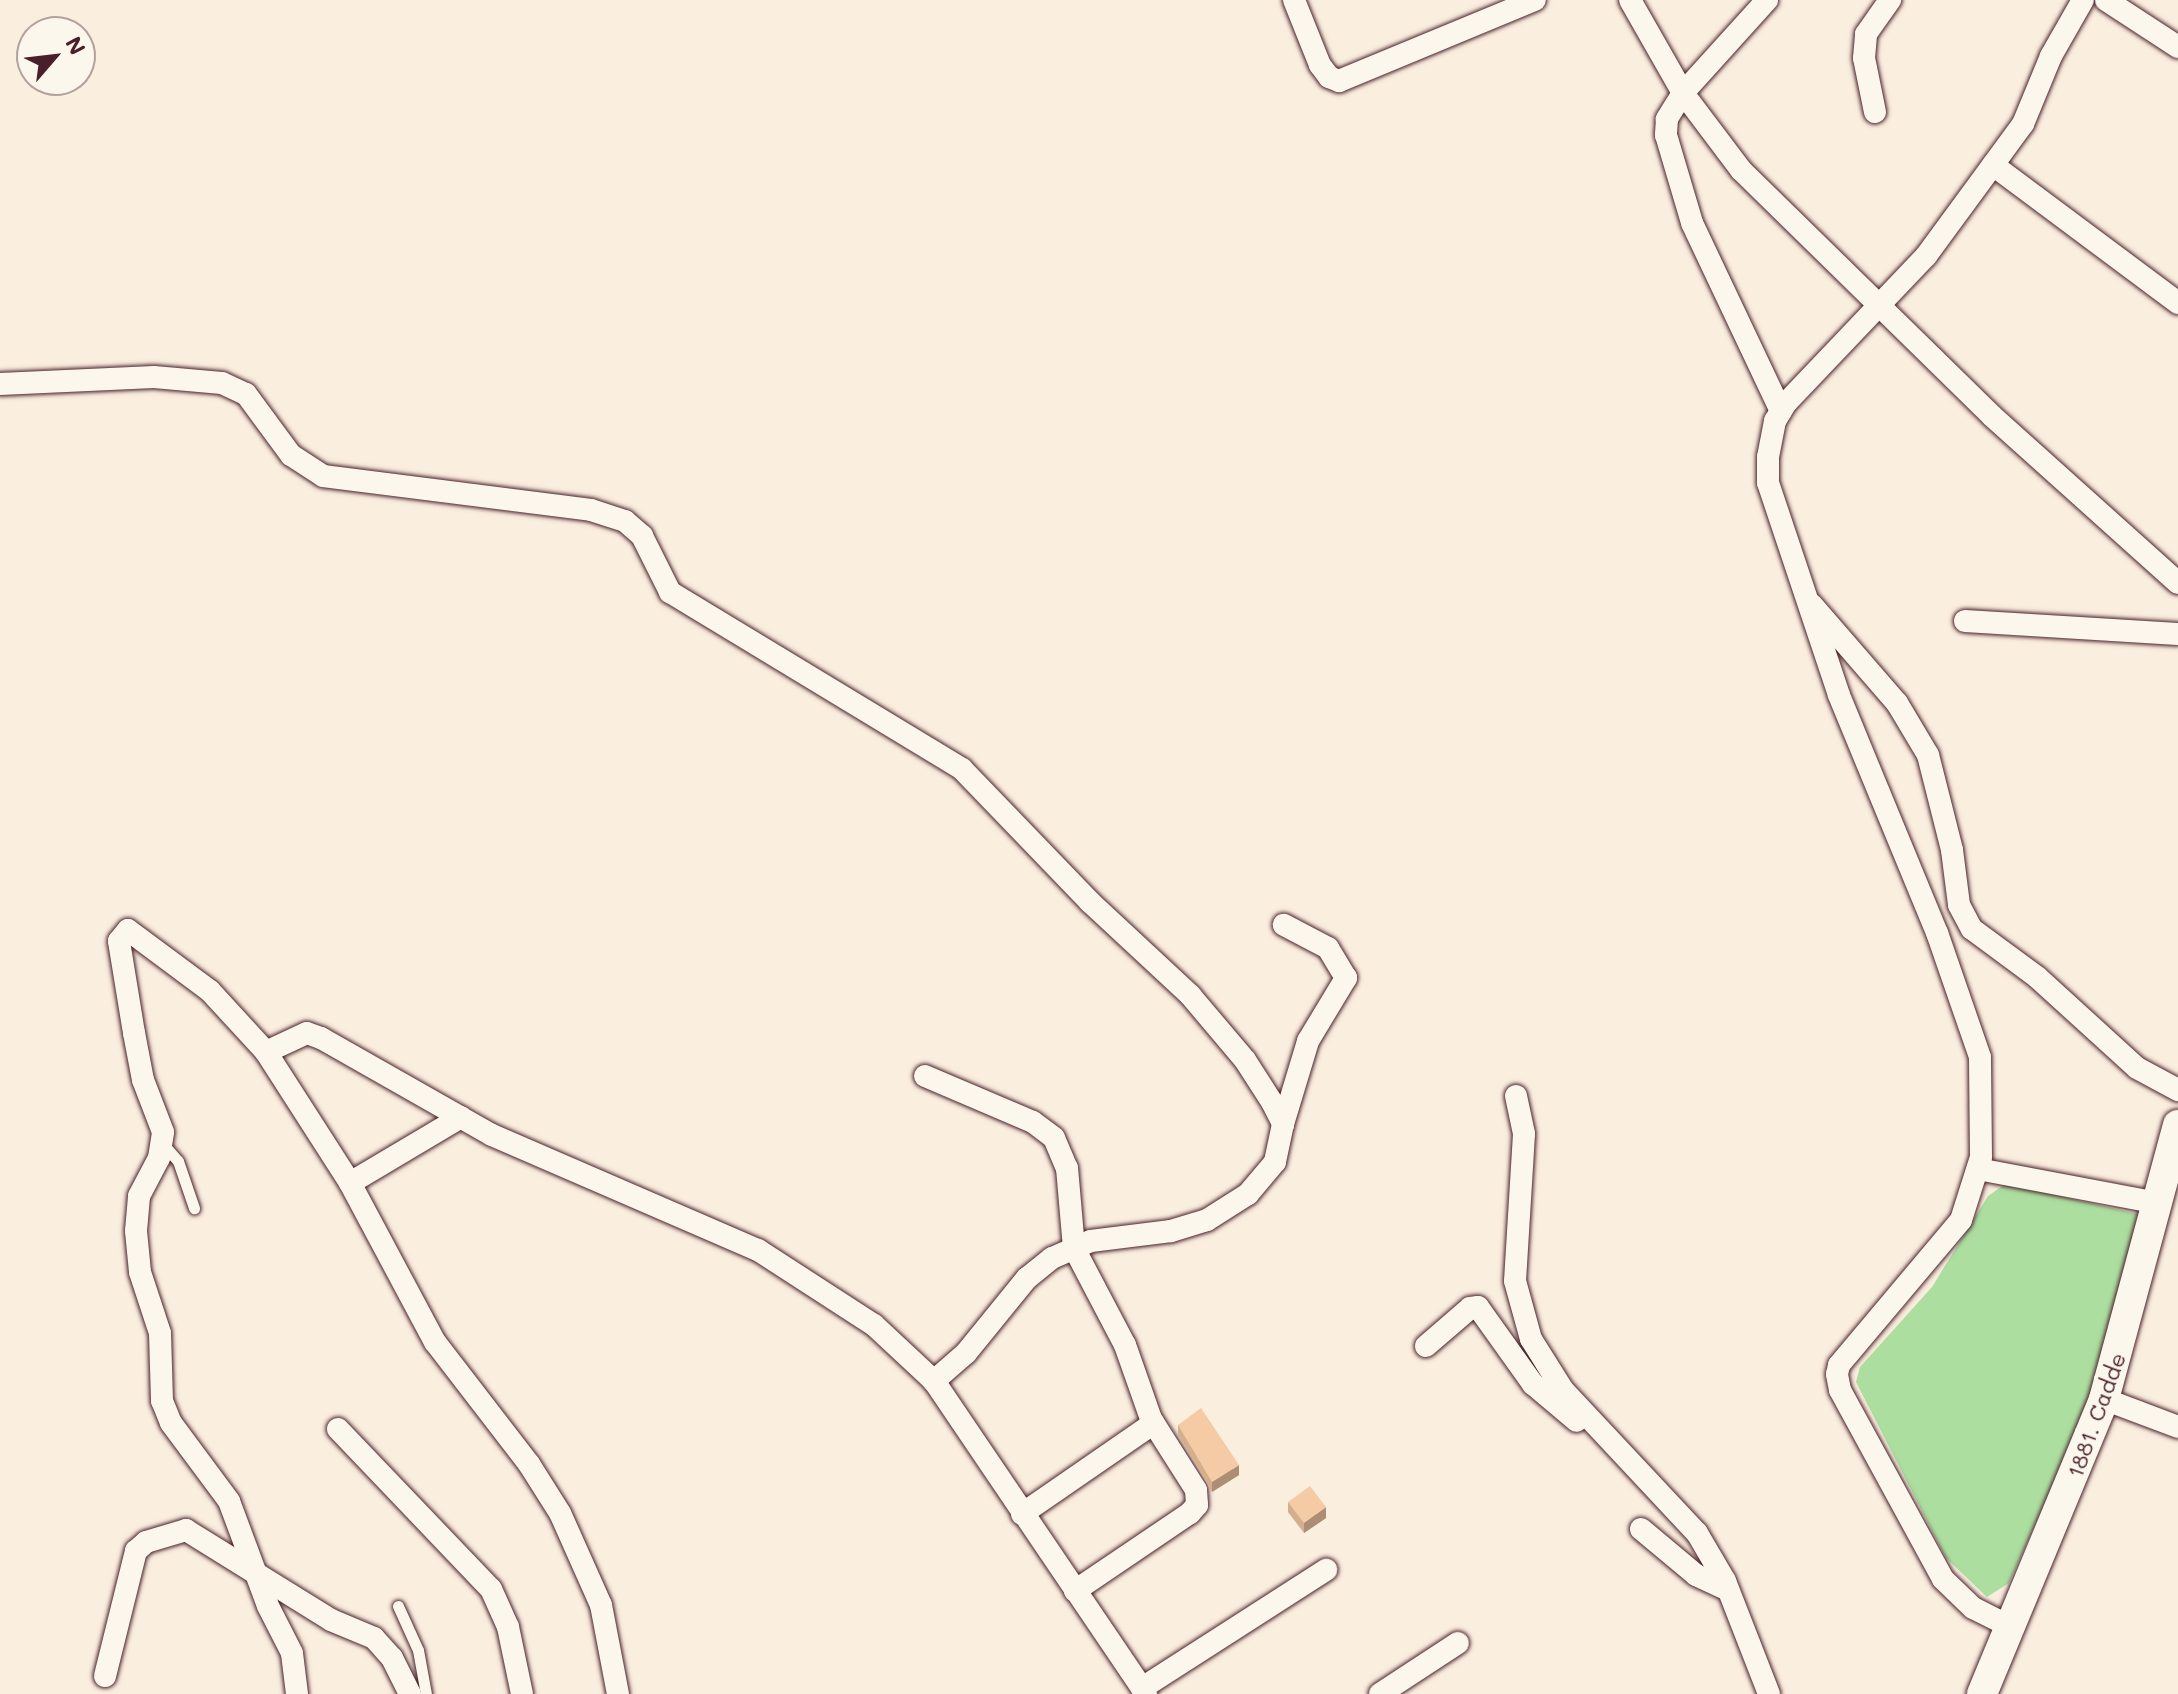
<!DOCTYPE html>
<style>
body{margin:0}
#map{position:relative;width:2178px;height:1694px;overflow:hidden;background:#faeede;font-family:Mali,sans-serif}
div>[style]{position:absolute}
.green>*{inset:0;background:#acdea0}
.roads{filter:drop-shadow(0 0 2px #4a1f2b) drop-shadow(0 0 2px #4a1f2b)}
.lane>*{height:11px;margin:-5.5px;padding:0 5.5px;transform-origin:5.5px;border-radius:5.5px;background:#fbf7ec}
.street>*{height:22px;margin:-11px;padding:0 11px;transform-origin:11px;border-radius:11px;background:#fbf7ec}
.secondary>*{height:30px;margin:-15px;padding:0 15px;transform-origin:15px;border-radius:15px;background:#fbf7ec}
.wall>*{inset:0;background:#d3af8e}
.shaded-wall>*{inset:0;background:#ac8e74}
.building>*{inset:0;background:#f5cba5}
span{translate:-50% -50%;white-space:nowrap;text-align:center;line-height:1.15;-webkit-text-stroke:8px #fbf7ec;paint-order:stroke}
.street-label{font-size:22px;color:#4a1f2b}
.north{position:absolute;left:16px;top:16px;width:80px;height:80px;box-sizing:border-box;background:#fbf7ec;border:2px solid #b4a19f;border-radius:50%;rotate:62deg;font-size:22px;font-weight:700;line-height:32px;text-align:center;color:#4a1f2b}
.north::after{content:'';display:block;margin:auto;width:28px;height:36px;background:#4a1f2b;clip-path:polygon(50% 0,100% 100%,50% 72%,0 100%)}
</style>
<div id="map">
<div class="green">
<i style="clip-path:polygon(2005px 1184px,2142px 1215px,2083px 1417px,2009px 1583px,1987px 1597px,1946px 1558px,1856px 1382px,1860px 1367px,1932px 1287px,1988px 1196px)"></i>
</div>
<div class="roads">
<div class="lane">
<i style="left:164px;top:1145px;width:21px;rotate:49deg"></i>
<i style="left:178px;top:1161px;width:50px;rotate:71.2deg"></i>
<i style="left:398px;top:1606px;width:48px;rotate:65.6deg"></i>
<i style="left:418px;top:1650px;width:45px;rotate:79.7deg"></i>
</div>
<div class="street">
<i style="left:1294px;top:0;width:70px;rotate:68.2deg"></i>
<i style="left:1320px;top:65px;width:15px;rotate:53deg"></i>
<i style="left:1329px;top:77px;width:11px;rotate:22deg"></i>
<i style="left:1339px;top:81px;width:212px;rotate:-22.5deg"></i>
<i style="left:1630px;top:0;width:107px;rotate:60.3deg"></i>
<i style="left:1683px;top:93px;width:96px;rotate:53deg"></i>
<i style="left:1741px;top:170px;width:351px;rotate:44.4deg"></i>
<i style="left:1992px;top:416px;width:250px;rotate:41.9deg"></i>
<i style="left:1767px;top:0;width:125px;rotate:132.1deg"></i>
<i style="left:1683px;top:93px;width:31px;rotate:122deg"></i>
<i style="left:1667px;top:119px;width:16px;rotate:94deg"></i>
<i style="left:1666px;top:135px;width:92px;rotate:73.5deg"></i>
<i style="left:1692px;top:223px;width:208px;rotate:64.7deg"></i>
<i style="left:2106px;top:0;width:86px;rotate:33.1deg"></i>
<i style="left:1875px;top:112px;width:55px;rotate:-101.5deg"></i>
<i style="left:1864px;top:58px;width:24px;rotate:-85deg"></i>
<i style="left:1866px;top:34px;width:42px;rotate:-54.8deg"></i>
<i style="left:1993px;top:165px;width:231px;rotate:36.7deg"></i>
<i style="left:0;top:384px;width:154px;rotate:-2.6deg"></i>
<i style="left:154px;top:377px;width:68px;rotate:5deg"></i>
<i style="left:222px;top:383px;width:26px;rotate:25deg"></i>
<i style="left:246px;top:394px;width:76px;rotate:53.6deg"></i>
<i style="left:291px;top:455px;width:38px;rotate:33deg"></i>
<i style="left:323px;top:476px;width:270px;rotate:7.2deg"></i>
<i style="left:591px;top:510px;width:36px;rotate:18deg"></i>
<i style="left:625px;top:521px;width:23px;rotate:41deg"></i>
<i style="left:642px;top:536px;width:63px;rotate:63.4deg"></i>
<i style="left:670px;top:592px;width:341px;rotate:31.2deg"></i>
<i style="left:962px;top:769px;width:185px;rotate:46.1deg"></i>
<i style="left:1090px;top:902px;width:137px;rotate:42.9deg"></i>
<i style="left:1190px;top:995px;width:85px;rotate:49.8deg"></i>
<i style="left:1245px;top:1060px;width:50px;rotate:57.3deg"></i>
<i style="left:1272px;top:1102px;width:25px;rotate:63deg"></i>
<i style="left:1283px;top:1124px;width:39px;rotate:102deg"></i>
<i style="left:1275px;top:1162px;width:42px;rotate:130.2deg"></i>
<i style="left:1248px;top:1194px;width:49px;rotate:147.6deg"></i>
<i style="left:1207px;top:1220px;width:38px;rotate:163deg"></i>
<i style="left:1171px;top:1231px;width:81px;rotate:172.9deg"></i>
<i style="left:1091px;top:1241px;width:43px;rotate:156.4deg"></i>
<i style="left:1052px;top:1258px;width:32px;rotate:141deg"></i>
<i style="left:1027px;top:1278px;width:97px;rotate:129.1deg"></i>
<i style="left:966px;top:1353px;width:43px;rotate:138.8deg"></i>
<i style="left:1812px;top:605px;width:130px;rotate:49.1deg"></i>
<i style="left:1897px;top:703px;width:61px;rotate:59.2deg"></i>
<i style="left:1928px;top:755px;width:98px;rotate:75.8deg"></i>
<i style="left:1952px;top:850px;width:55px;rotate:82.7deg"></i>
<i style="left:1959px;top:905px;width:27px;rotate:62deg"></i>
<i style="left:1972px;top:929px;width:81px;rotate:36.4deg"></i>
<i style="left:2037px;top:977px;width:135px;rotate:42.3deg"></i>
<i style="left:2137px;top:1068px;width:47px;rotate:28.2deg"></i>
<i style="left:1965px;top:621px;width:213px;rotate:3.5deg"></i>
<i style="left:266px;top:1052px;width:45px;rotate:-24.9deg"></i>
<i style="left:307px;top:1033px;width:15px;rotate:20deg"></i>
<i style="left:321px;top:1038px;width:197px;rotate:29.6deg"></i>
<i style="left:492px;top:1135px;width:290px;rotate:23.4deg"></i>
<i style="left:758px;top:1250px;width:138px;rotate:32.9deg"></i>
<i style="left:874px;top:1325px;width:82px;rotate:43deg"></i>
<i style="left:934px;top:1381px;width:378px;rotate:55.9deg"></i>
<i style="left:925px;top:1076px;width:117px;rotate:23.1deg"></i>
<i style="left:1033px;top:1122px;width:26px;rotate:37deg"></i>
<i style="left:1054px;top:1138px;width:33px;rotate:67deg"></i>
<i style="left:1067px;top:1168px;width:80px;rotate:85deg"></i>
<i style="left:1074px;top:1248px;width:110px;rotate:62.3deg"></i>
<i style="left:1125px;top:1345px;width:78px;rotate:70.6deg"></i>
<i style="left:1151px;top:1419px;width:84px;rotate:57.6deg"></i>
<i style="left:1196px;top:1490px;width:15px;rotate:86deg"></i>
<i style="left:1197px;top:1505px;width:11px;rotate:131deg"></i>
<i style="left:1190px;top:1513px;width:139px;rotate:145.9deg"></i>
<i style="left:1516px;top:1096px;width:39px;rotate:78deg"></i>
<i style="left:1524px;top:1134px;width:147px;rotate:93.5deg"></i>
<i style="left:1515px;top:1281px;width:60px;rotate:74.6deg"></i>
<i style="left:1531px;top:1339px;width:60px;rotate:57.9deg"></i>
<i style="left:1563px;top:1390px;width:196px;rotate:46.9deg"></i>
<i style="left:1697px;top:1533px;width:56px;rotate:59.7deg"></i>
<i style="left:1725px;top:1581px;width:121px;rotate:68.7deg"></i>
<i style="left:1283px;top:1124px;width:87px;rotate:-73.2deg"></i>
<i style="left:1308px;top:1041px;width:74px;rotate:-58.9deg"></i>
<i style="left:1346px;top:978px;width:35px;rotate:-121deg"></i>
<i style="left:1328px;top:948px;width:50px;rotate:-152.4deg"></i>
<i style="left:1978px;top:1169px;width:183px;rotate:10.7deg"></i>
<i style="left:350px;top:1183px;width:129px;rotate:-30.7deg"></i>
<i style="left:1426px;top:1346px;width:58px;rotate:-40.8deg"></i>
<i style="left:1470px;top:1308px;width:8px;rotate:-7deg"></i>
<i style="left:1478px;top:1307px;width:95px;rotate:54.5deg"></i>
<i style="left:1533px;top:1384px;width:57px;rotate:40.1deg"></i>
<i style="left:2104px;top:1399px;width:79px;rotate:20.7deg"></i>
<i style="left:338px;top:1429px;width:221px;rotate:46.3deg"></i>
<i style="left:491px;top:1589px;width:42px;rotate:65.9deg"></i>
<i style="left:508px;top:1627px;width:68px;rotate:78.2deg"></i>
<i style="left:1022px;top:1514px;width:160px;rotate:-34.6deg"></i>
<i style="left:1641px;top:1529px;width:72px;rotate:39.9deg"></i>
<i style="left:1696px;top:1575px;width:35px;rotate:25deg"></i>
<i style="left:2011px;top:1627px;width:42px;rotate:-153.4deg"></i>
<i style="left:1973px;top:1608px;width:42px;rotate:-136deg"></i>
<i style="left:1943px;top:1579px;width:215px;rotate:-118.6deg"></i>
<i style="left:1840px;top:1390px;width:16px;rotate:-101deg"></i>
<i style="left:1837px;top:1374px;width:9px;rotate:-77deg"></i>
<i style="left:1839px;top:1365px;width:189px;rotate:-49.9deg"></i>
<i style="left:1961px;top:1220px;width:66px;rotate:-72.4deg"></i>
<i style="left:1981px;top:1157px;width:100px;rotate:-90.6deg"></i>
<i style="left:1980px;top:1057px;width:131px;rotate:-109.1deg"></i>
<i style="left:1937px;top:933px;width:257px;rotate:-112.4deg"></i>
<i style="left:1839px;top:695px;width:224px;rotate:-108.5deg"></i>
<i style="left:1768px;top:483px;width:26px;rotate:-90deg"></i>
<i style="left:1768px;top:457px;width:37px;rotate:-79deg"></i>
<i style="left:1775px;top:421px;width:21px;rotate:-59deg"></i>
<i style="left:1786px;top:403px;width:203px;rotate:-46.4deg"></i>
<i style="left:1926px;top:256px;width:164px;rotate:-53.7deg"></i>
<i style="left:2023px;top:124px;width:74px;rotate:-67.6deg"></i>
<i style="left:2051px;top:56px;width:64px;rotate:-60.3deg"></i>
<i style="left:105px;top:1676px;width:129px;rotate:-76.1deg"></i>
<i style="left:136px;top:1551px;width:13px;rotate:-42deg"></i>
<i style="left:146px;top:1542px;width:42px;rotate:-16.7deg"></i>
<i style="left:186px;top:1530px;width:171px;rotate:31.8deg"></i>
<i style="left:331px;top:1620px;width:47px;rotate:22.7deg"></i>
<i style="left:374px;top:1638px;width:27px;rotate:48deg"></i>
<i style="left:392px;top:1658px;width:40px;rotate:63.4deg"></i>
<i style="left:1142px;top:1688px;width:219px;rotate:-32.7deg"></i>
<i style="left:297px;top:1694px;width:41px;rotate:-97deg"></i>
<i style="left:292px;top:1653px;width:53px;rotate:-117.1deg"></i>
<i style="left:268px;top:1606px;width:112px;rotate:-110.4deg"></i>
<i style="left:229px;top:1501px;width:97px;rotate:-126.6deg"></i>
<i style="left:171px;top:1423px;width:24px;rotate:-112deg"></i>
<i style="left:162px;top:1401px;width:68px;rotate:-91.7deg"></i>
<i style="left:160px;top:1333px;width:64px;rotate:-108.2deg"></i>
<i style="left:140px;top:1272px;width:41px;rotate:-95.6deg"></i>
<i style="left:136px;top:1231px;width:35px;rotate:-85deg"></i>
<i style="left:139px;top:1196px;width:43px;rotate:-62.2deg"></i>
<i style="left:159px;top:1158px;width:26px;rotate:-81deg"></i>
<i style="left:163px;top:1132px;width:56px;rotate:-111deg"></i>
<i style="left:143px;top:1080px;width:48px;rotate:-100.8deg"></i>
<i style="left:134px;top:1033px;width:93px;rotate:-99.3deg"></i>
<i style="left:119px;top:941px;width:14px;rotate:-51deg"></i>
<i style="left:128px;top:930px;width:102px;rotate:36.6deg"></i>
<i style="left:210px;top:991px;width:83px;rotate:47.4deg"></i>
<i style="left:266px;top:1052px;width:156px;rotate:57.3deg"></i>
<i style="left:350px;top:1183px;width:180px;rotate:61.9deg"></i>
<i style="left:435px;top:1342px;width:154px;rotate:52.4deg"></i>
<i style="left:529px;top:1464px;width:58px;rotate:57.7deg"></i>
<i style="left:560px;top:1513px;width:101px;rotate:66deg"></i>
<i style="left:601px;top:1605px;width:91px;rotate:79.2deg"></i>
<i style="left:1380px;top:1694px;width:93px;rotate:-33.2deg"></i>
</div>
<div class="secondary">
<i style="left:1982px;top:1694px;width:319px;rotate:-67.5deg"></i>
<i style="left:2104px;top:1399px;width:284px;rotate:-74.9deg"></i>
</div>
</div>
<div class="wall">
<i style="clip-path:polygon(1178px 1425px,1239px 1475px,1212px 1492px,1178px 1435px)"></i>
<i style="clip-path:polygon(1288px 1502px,1326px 1518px,1304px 1533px,1288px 1512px)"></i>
</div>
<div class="shaded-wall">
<i style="clip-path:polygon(1239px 1465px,1239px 1475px,1212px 1492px,1212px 1482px)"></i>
<i style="clip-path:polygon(1326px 1507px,1326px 1518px,1304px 1533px,1304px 1523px)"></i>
</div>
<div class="building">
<i style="clip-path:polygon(1201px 1408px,1239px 1465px,1212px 1482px,1178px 1425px)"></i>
<i style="clip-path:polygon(1310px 1486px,1326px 1507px,1304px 1523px,1288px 1502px)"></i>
</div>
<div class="street-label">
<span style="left:2096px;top:1415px;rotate:-70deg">1881. Cadde</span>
</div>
<div class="north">N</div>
</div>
